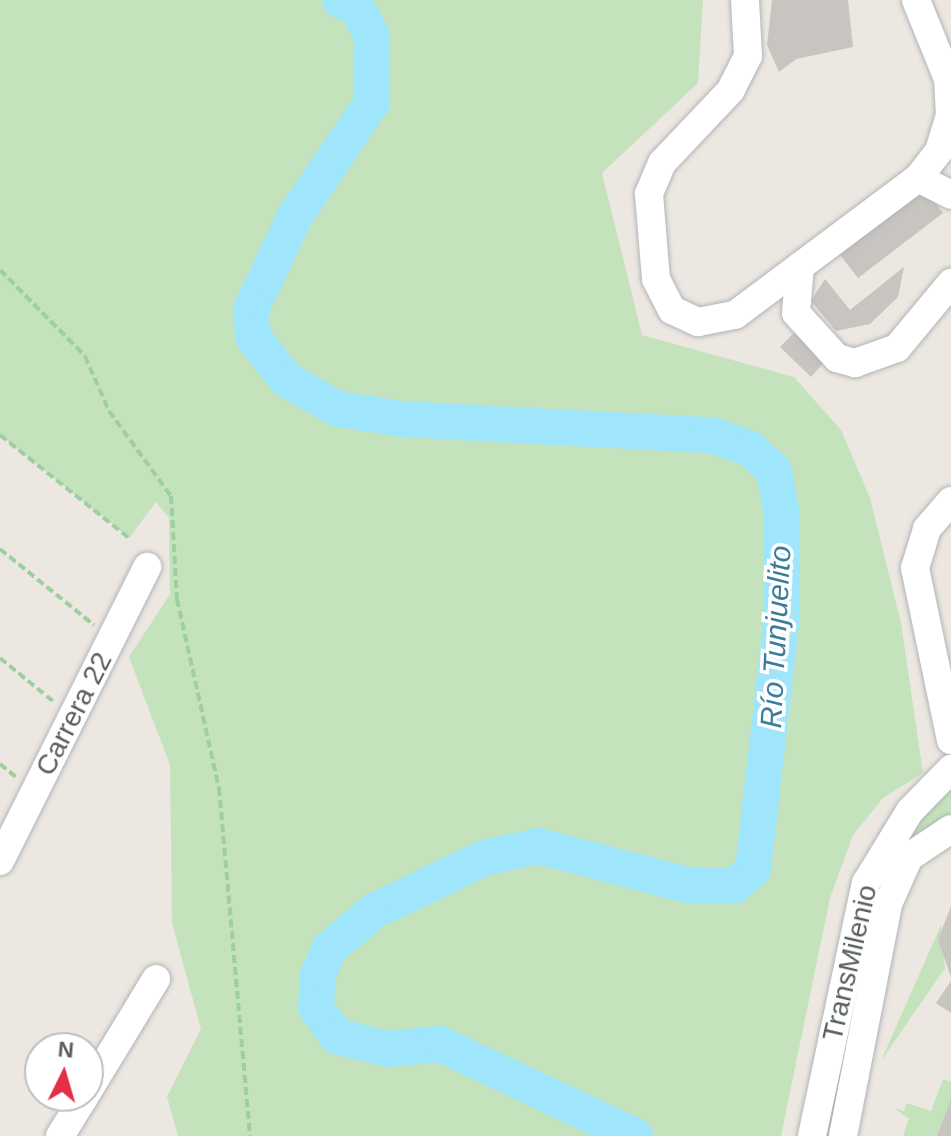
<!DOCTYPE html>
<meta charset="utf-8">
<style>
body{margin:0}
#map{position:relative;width:951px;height:1136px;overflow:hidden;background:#ece7e0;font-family:Helvetica,sans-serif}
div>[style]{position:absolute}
.green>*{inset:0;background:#c4e3bc}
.river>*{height:36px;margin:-18px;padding:0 18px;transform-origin:18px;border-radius:18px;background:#9fe6fc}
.building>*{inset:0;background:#c8c4bf}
.path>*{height:4px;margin-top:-2px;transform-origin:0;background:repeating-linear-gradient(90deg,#9dcfa0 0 8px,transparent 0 12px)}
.roads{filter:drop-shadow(0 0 2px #b1b4b8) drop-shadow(0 0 2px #b1b4b8)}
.minor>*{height:28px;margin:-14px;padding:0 14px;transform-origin:14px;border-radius:14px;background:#fff}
span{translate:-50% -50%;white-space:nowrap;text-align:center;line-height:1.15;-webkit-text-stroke:7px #fff;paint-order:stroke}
.street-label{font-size:28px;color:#595e61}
.water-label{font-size:30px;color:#397d9b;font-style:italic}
.north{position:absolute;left:24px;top:1032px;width:80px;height:80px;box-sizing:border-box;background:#fff;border:2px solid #bdbfc0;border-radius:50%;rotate:5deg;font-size:22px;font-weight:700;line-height:32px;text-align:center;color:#595e61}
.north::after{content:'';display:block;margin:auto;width:28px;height:36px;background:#e42e44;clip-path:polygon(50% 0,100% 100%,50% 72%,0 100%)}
</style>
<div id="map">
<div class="green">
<i style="clip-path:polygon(0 0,703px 0,698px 83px,602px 173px,642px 335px,794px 377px,841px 430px,870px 498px,901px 623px,923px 773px,883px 798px,853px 835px,830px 898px,781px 1136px,178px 1136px,167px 1097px,201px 1029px,172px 923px,170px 765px,129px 657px,170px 594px,169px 518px,156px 502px,129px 538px,0 435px)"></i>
<i style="clip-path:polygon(951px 780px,951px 816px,916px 838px,833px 1136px,825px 1136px,877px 890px,889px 861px)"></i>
<i style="clip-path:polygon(941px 925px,945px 968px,881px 1061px)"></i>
<i style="clip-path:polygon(943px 1079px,951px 1082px,951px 1098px,937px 1136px,903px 1136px,909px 1119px,894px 1108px,904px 1111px,907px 1103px,931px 1111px)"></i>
</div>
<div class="river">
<i style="left:340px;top:0;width:17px;rotate:24deg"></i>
<i style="left:356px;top:7px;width:33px;rotate:61deg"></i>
<i style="left:372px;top:36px;width:66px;rotate:90deg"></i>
<i style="left:372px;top:102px;width:138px;rotate:124deg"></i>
<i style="left:295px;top:216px;width:103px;rotate:115.3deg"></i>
<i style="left:251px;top:309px;width:28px;rotate:86deg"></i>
<i style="left:253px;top:337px;width:53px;rotate:51.8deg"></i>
<i style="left:286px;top:379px;width:60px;rotate:30deg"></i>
<i style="left:338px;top:409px;width:65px;rotate:8.9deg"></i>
<i style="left:402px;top:419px;width:310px;rotate:3deg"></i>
<i style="left:712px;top:435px;width:41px;rotate:19.7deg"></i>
<i style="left:751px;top:449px;width:32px;rotate:44deg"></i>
<i style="left:774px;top:471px;width:45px;rotate:79.7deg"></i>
<i style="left:782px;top:515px;width:108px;rotate:90.5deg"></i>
<i style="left:781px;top:623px;width:248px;rotate:96.5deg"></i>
<i style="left:753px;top:869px;width:23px;rotate:137deg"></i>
<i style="left:736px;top:885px;width:45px;rotate:178.7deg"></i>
<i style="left:691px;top:886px;width:158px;rotate:-165.3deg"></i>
<i style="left:538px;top:846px;width:55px;rotate:167.5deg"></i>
<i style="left:484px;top:858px;width:122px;rotate:154.3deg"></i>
<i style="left:374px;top:911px;width:59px;rotate:139.8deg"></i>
<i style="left:329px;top:949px;width:28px;rotate:113deg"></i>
<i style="left:318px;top:975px;width:32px;rotate:94deg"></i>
<i style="left:316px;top:1007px;width:35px;rotate:55deg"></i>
<i style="left:336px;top:1036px;width:53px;rotate:14.3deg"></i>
<i style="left:387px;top:1049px;width:53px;rotate:-5.4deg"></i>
<i style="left:440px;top:1044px;width:216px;rotate:25.3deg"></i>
</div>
<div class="building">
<i style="clip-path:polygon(772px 0,848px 0,853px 47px,796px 59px,779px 72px,767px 45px)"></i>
<i style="clip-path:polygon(924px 189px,943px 213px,858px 278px,840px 255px)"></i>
<i style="clip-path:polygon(904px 267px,898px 297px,870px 324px,836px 331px,811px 301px,825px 279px,850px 310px)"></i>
<i style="clip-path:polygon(799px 328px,829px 357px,811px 377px,780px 347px)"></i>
<i style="clip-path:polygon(951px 906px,951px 977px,938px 940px)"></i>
<i style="clip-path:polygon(951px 981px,951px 1013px,936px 1003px)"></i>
<i style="clip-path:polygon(951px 1098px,951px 1136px,937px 1136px)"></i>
</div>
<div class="path">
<i style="left:0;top:270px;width:121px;rotate:45.3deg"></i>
<i style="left:85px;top:356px;width:60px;rotate:66.4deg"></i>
<i style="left:109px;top:411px;width:105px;rotate:53.9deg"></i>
<i style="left:171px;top:496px;width:103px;rotate:86.7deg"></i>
<i style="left:177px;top:599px;width:194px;rotate:77.5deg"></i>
<i style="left:219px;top:788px;width:349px;rotate:84.9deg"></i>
<i style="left:0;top:435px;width:165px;rotate:38.6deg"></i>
<i style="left:0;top:549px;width:121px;rotate:39deg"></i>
<i style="left:0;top:658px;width:70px;rotate:39.2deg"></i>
<i style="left:0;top:764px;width:22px;rotate:39deg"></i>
</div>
<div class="roads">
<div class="minor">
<i style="left:745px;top:0;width:56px;rotate:86.9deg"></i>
<i style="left:748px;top:56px;width:38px;rotate:117deg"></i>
<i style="left:731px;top:90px;width:100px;rotate:133.4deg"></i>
<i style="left:662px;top:163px;width:34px;rotate:113deg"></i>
<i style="left:649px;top:194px;width:85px;rotate:85.3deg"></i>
<i style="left:656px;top:279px;width:35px;rotate:63deg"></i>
<i style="left:672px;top:310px;width:29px;rotate:25deg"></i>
<i style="left:698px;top:322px;width:38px;rotate:-11deg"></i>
<i style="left:735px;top:315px;width:229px;rotate:-36.8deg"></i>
<i style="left:918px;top:178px;width:34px;rotate:-52deg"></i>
<i style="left:939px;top:151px;width:37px;rotate:-73deg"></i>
<i style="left:950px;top:116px;width:37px;rotate:-93deg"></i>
<i style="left:948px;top:79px;width:85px;rotate:-112.1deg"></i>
<i style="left:918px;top:178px;width:37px;rotate:27deg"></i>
<i style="left:800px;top:266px;width:47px;rotate:94.9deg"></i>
<i style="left:796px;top:313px;width:61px;rotate:47.7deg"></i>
<i style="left:837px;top:358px;width:19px;rotate:16deg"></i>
<i style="left:855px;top:363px;width:45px;rotate:-19.7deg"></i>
<i style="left:897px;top:348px;width:85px;rotate:-50.3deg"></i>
<i style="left:951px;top:501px;width:37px;rotate:131deg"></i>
<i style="left:927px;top:529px;width:41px;rotate:107.1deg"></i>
<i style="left:915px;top:568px;width:176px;rotate:78.2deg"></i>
<i style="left:0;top:861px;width:329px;rotate:-63.4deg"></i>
<i style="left:88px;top:1091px;width:131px;rotate:-58.7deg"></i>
<i style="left:60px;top:1136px;width:47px;rotate:-58deg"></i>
<i style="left:812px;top:1136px;width:259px;rotate:-78deg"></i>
<i style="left:866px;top:883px;width:84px;rotate:-58.6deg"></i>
<i style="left:910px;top:811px;width:59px;rotate:-45.7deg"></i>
<i style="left:843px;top:1136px;width:236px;rotate:-79deg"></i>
<i style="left:888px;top:904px;width:51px;rotate:-65.9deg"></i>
<i style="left:909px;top:857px;width:50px;rotate:-33.7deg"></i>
</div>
</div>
<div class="street-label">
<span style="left:74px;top:714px;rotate:-63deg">Carrera 22</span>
<span style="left:850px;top:963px;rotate:-77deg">TransMilenio</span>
</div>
<div class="water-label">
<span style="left:776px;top:637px;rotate:-87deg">Río Tunjuelito</span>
</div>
<div class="north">N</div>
</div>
